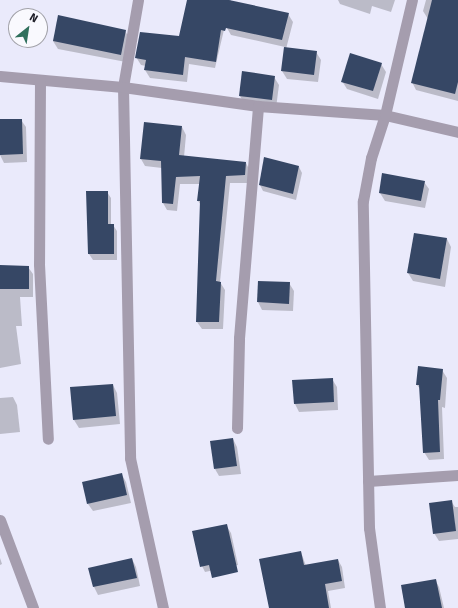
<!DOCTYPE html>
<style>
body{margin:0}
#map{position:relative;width:458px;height:608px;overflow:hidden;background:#eaeafb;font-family:"Fira Sans",sans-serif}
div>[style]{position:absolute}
.shadow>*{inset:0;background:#0003}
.building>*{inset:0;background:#364765}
.minor>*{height:11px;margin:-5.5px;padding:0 5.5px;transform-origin:5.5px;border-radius:5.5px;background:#a59dae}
span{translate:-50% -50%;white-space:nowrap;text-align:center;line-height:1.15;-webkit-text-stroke:4px #f9f9fe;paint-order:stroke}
.north{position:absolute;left:8px;top:8px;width:40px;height:40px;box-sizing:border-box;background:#f9f9fe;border:1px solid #a1a1a8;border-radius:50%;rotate:30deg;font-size:11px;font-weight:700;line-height:16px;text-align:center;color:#1d1d27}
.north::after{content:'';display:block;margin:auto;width:14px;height:18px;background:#30705d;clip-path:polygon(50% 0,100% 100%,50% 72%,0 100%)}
</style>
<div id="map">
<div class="shadow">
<i style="clip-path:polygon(188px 0,231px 0,215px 68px,189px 64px,187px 82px,150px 78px,145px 70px,146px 66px,141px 65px,136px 57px,180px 37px)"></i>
<i style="clip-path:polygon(338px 0,395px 0,391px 12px,372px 6px,370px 14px,340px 4px)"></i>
<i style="clip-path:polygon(426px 0,458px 0,458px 101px,416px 90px,412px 82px,428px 19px,423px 11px)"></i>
<i style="clip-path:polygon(288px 14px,293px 22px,286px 49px,316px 52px,321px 60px,318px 82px,287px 79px,282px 71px,285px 47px,231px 35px,227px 28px)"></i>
<i style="clip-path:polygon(62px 17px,125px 31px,130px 39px,126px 62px,58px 49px,53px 41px)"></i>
<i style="clip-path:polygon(381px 64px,386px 72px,378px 99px,347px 89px,342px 81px)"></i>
<i style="clip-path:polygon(274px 77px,279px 85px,276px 108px,244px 103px,240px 96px)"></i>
<i style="clip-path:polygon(0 120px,21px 120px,26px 127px,27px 162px,4px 163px,0 155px)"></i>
<i style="clip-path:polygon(182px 127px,186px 135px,184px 157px,246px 163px,250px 171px,249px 183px,230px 183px,220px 282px,225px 290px,223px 329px,202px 329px,197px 322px,201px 205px,198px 201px,200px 184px,180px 184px,177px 211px,167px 210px,163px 203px,162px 168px,145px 166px,141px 159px)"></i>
<i style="clip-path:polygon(299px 167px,302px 173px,296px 200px,263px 191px,260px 185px)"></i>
<i style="clip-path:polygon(424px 182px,429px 189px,425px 208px,385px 201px,380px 193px)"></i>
<i style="clip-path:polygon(107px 192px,111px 198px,111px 225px,113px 225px,117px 231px,117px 260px,93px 260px,89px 254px,89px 219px)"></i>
<i style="clip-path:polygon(415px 234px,447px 239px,451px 247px,445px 287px,413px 281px,408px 273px)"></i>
<i style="clip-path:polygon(0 266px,28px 267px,33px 274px,33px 297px,20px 297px,22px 326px,16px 326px,21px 364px,0 368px)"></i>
<i style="clip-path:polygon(258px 282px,289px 283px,294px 291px,293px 311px,262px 310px,258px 302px)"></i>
<i style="clip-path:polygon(442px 370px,447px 378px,445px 408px,442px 407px,444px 459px,429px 460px,424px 452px,421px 390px,417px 385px)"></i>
<i style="clip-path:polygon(332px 379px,337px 387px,338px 410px,299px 412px,295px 404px,293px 381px)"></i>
<i style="clip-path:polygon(113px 385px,117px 393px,120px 424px,79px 428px,74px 420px,71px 388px)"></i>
<i style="clip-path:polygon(13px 397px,17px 405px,20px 432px,0 434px,0 398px)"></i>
<i style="clip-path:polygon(233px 439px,237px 447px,241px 474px,219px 476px,215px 469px)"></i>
<i style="clip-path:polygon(122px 475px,126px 482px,131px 503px,93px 511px,88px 504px)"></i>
<i style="clip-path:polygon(451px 501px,455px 507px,458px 507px,458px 539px,439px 541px,434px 533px)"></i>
<i style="clip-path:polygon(226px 525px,231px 533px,238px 565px,205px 572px,201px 564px)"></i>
<i style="clip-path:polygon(301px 552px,306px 566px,338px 560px,342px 567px,345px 588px,328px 591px,331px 608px,308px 608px)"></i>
<i style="clip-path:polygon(0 558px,2px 564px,0 565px)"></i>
<i style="clip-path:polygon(132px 559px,136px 567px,140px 586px,98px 595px,94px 587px,89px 569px)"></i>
<i style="clip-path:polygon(435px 580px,439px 587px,444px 608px,406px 608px)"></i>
</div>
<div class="building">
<i style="clip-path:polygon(187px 0,229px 0,289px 13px,282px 40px,226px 28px,225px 31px,221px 30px,216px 62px,185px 57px,183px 75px,144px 70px,146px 60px,135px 58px,140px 32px,179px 36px)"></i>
<i style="clip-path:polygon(432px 0,458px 0,458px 82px,455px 94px,411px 83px)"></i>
<i style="clip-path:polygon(58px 15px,126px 30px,121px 55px,53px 41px)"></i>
<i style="clip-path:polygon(284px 47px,317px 51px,314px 75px,281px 71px)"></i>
<i style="clip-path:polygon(350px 53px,382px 63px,373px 91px,341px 82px)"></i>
<i style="clip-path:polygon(242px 71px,275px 76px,272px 100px,239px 96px)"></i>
<i style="clip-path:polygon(0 119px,22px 119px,23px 154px,0 155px)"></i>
<i style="clip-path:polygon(144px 122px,182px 126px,179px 155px,246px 162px,245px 175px,226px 176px,216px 281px,221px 282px,219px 322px,196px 322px,200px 201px,197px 201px,200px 176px,176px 177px,173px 204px,162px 203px,161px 161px,140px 159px)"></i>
<i style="clip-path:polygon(264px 157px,299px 166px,293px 194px,259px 185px)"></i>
<i style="clip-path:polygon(382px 173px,425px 181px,421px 201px,379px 193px)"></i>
<i style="clip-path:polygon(86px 191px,108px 191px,108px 224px,114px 224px,114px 254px,88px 254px)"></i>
<i style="clip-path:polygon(414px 233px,447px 238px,440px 279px,407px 273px)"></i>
<i style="clip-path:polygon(0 265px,29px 266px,29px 289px,0 289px)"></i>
<i style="clip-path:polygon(258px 281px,290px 282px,289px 304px,257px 302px)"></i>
<i style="clip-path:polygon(418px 366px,443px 369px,440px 400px,438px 400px,440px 452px,423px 453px,419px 385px,416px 385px)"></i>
<i style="clip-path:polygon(333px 378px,334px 402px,294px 404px,292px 380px)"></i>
<i style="clip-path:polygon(113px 384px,116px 416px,73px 420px,70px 387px)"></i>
<i style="clip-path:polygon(233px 438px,237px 466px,214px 469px,210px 441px)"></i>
<i style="clip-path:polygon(122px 473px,127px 495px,87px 504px,82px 482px)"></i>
<i style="clip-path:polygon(452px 500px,456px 531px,433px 534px,429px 503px)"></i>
<i style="clip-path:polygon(227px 524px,238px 572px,212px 578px,209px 565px,200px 567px,192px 531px)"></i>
<i style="clip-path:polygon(301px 551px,304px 565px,338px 559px,342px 581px,325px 584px,329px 608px,269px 608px,259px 559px)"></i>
<i style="clip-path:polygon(132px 558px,137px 578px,93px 587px,88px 568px)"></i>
<i style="clip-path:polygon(436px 579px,442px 608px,405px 608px,401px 585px)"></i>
</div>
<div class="minor">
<i style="left:138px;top:0;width:88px;rotate:99.8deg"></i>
<i style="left:123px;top:87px;width:371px;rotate:88.9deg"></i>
<i style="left:130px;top:458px;width:154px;rotate:77.6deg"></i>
<i style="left:0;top:76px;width:123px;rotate:5.1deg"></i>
<i style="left:123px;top:87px;width:136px;rotate:8deg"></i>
<i style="left:258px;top:106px;width:127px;rotate:4.1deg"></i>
<i style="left:385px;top:115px;width:75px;rotate:13.1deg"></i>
<i style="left:40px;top:80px;width:184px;rotate:90.3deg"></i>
<i style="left:39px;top:264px;width:175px;rotate:87.1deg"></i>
<i style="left:237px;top:428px;width:90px;rotate:-88.7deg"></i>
<i style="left:239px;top:338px;width:233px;rotate:-85.3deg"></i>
<i style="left:368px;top:481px;width:90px;rotate:-3.8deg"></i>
<i style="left:0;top:520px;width:94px;rotate:69.4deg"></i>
<i style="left:380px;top:608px;width:81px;rotate:-97.8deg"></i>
<i style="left:369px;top:528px;width:327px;rotate:-91.1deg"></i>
<i style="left:363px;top:201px;width:44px;rotate:-79.5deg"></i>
<i style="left:371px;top:158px;width:45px;rotate:-72deg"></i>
<i style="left:385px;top:115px;width:118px;rotate:-76.8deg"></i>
</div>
<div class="north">N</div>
</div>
